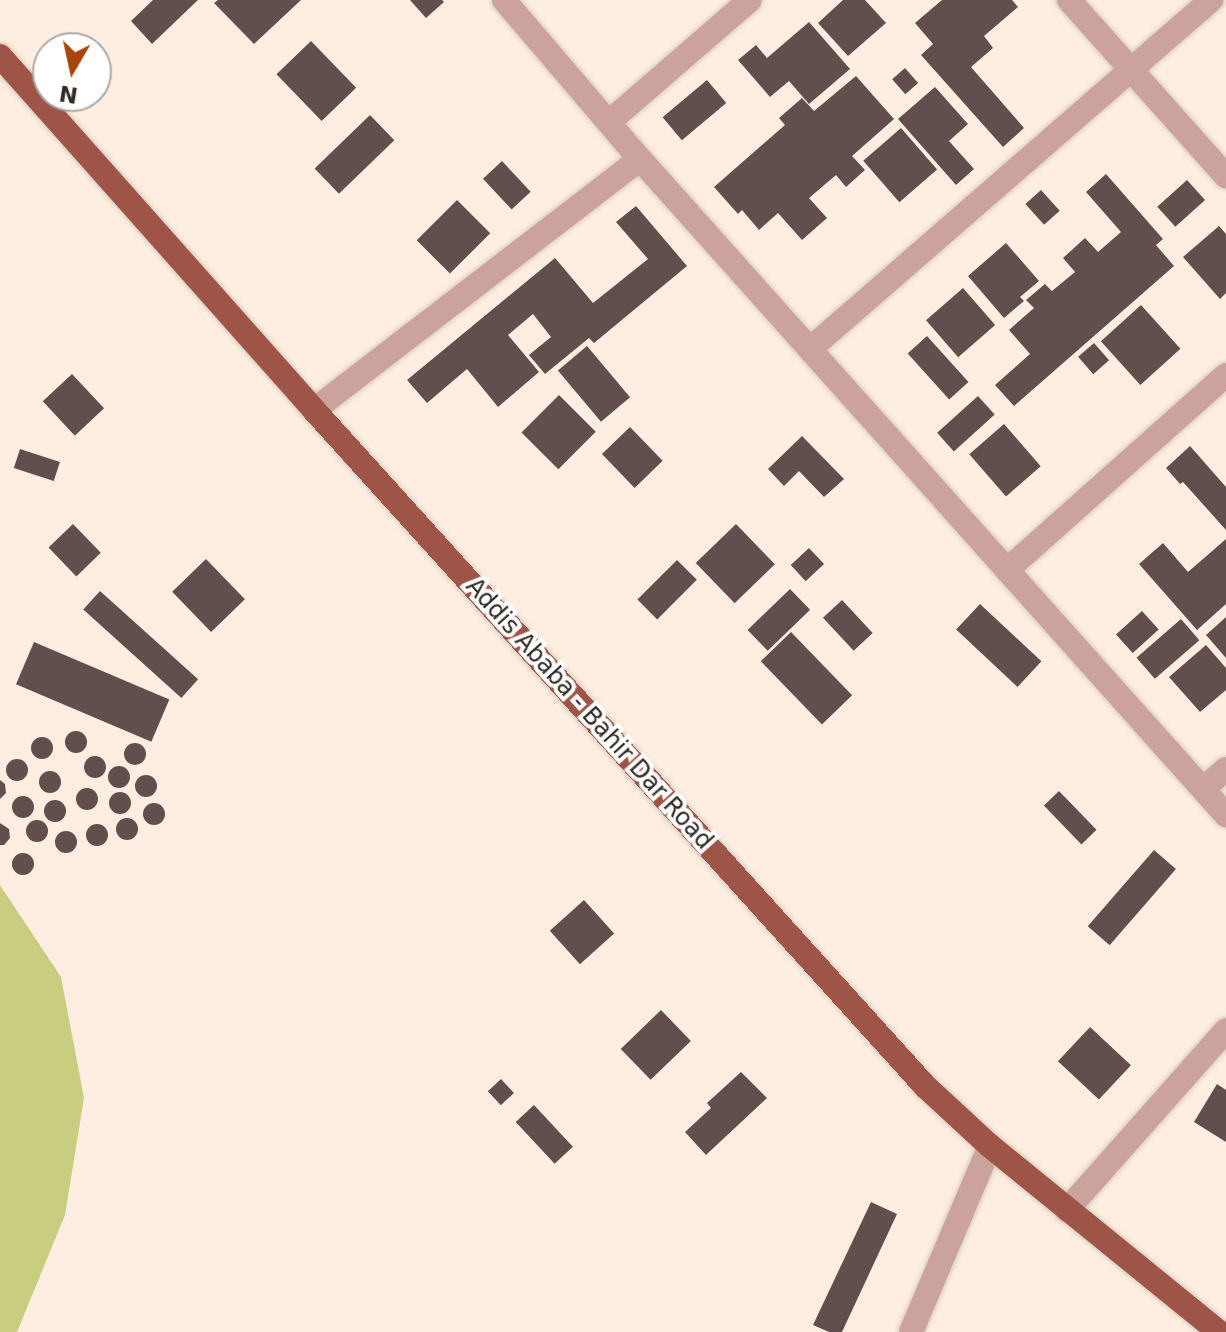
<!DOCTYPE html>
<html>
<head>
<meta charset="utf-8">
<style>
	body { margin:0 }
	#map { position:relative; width:1226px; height:1332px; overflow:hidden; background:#feeee1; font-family:"DejaVu Sans",sans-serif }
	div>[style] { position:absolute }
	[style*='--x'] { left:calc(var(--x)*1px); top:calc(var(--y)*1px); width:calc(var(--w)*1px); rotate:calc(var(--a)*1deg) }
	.green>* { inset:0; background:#c9cd7f }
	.building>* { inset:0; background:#624f4d; transform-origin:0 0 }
	.round { border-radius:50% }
	.roads { filter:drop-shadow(0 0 2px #d9cbbf) drop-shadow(0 0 2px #d9cbbf) }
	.minor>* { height:24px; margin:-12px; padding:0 12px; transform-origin:12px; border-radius:12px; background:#cca39c }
	.trunk>* { height:24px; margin:-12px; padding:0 12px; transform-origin:12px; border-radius:12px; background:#9e5447 }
	span { translate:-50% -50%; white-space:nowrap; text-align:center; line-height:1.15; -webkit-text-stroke:8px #fff; paint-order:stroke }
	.street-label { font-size:24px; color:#2e2924 }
	.north { position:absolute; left:32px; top:32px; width:80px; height:80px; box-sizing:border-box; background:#fff; border:2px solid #aba9a7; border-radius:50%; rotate:189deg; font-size:22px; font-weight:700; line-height:32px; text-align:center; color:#2e2924 }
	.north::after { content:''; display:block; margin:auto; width:28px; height:36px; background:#a8450b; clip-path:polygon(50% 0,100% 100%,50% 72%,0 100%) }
</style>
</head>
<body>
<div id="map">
	<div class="green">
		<div style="clip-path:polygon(0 885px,61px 977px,84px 1098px,65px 1215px,17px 1332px,0 1332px)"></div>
	</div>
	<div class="building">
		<div style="clip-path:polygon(153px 0,198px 0,152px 44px,131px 21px)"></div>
		<div style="clip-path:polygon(218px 0,301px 0,254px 44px,214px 3px)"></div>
		<div style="clip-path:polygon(410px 0,442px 0,444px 2px,426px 18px)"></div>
		<div style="clip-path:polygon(843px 0,865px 0,886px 23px,848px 56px,818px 23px)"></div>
		<div style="clip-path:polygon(942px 0,1012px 0,1018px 7px,984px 36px,993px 48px,971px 67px,1024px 128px,1003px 147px,921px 55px,933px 44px,915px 23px)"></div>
		<div style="clip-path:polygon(809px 22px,850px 69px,809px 104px,789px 81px,770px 97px,738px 60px,756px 45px,767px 58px)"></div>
		<div style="left:311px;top:41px;width:65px;height:48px;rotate:46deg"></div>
		<div style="left:905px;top:68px;width:20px;height:17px;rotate:49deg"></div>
		<div style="clip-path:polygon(856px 76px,894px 119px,852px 156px,865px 170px,846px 187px,836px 175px,809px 198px,827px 218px,802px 240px,778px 213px,759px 230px,742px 210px,738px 214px,714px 187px,785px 125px,779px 118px,802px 98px,814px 111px)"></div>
		<div style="left:707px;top:80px;width:30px;height:58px;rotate:50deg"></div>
		<div style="clip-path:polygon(935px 87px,968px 124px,949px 141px,974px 169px,956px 185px,898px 119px)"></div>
		<div style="left:370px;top:115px;width:35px;height:77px;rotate:46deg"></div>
		<div style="left:901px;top:128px;width:55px;height:50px;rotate:49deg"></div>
		<div style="left:502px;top:161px;width:42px;height:26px;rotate:47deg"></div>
		<div style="clip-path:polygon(1106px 174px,1163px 239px,1156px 245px,1174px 266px,1014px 406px,995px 385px,1030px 354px,1009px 330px,1034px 308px,1026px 300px,1045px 284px,1052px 291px,1075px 272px,1063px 258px,1085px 238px,1098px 252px,1121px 232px,1086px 192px)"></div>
		<div style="left:1187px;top:180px;width:27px;height:40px;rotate:48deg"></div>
		<div style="left:1041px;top:190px;width:28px;height:21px;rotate:48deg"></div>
		<div style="left:457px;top:200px;width:47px;height:57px;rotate:45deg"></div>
		<div style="clip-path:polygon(636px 206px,687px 266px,594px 343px,589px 338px,545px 374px,529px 355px,551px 337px,533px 314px,508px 335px,539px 372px,498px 407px,467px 369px,427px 403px,407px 380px,555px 258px,593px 303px,648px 259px,616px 222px)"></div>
		<div style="clip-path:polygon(1219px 226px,1226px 234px,1226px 293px,1220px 299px,1183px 257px)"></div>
		<div style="clip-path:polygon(1006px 243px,1039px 281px,1020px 297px,1024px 301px,1004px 318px,968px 276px)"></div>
		<div style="left:963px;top:288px;width:49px;height:49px;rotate:49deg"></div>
		<div style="left:1141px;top:305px;width:59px;height:54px;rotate:48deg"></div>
		<div style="left:927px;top:336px;width:62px;height:26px;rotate:48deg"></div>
		<div style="left:1094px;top:343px;width:23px;height:21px;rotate:49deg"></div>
		<div style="left:587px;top:346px;width:67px;height:38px;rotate:50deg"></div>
		<div style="left:72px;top:374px;width:47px;height:40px;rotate:47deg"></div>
		<div style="left:559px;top:395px;width:52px;height:53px;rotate:45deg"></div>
		<div style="left:978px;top:396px;width:25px;height:55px;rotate:48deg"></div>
		<div style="left:1004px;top:424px;width:56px;height:46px;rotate:49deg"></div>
		<div style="left:630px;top:427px;width:47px;height:39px;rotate:46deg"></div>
		<div style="clip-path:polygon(802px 436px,844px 479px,824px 497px,799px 471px,784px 486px,768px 469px)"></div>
		<div style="clip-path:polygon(1190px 446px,1226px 487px,1226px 530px,1183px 482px,1180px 484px,1166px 468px)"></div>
		<div style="left:20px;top:449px;width:42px;height:20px;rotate:18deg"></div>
		<div style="left:73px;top:524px;width:40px;height:34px;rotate:46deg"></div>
		<div style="left:736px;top:524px;width:56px;height:56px;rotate:46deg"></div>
		<div style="clip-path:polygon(1226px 539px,1226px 604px,1197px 630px,1139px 564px,1163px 543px,1188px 572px)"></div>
		<div style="left:809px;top:548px;width:22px;height:25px;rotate:47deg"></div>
		<div style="left:206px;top:559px;width:56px;height:47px;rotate:46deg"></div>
		<div style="left:677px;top:560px;width:28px;height:56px;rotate:45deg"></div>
		<div style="left:790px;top:589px;width:29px;height:59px;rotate:46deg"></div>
		<div style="left:100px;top:591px;width:132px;height:25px;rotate:42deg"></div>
		<div style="left:842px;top:600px;width:45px;height:26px;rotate:47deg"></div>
		<div style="left:980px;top:604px;width:84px;height:35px;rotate:43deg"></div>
		<div style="left:1142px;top:611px;width:25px;height:35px;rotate:48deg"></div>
		<div style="clip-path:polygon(1226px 617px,1226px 658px,1206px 635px)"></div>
		<div style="left:1181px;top:619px;width:28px;height:59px;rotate:49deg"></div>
		<div style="left:791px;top:632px;width:88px;height:42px;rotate:46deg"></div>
		<div style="left:34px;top:642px;width:147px;height:46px;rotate:23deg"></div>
		<div style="clip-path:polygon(1206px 645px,1226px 668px,1226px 690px,1200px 712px,1169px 677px)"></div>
		<div class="round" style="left:65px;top:731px;width:22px;height:22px"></div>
		<div class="round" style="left:31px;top:737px;width:22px;height:22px"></div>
		<div class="round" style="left:124px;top:743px;width:22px;height:22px"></div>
		<div class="round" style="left:84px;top:756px;width:22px;height:22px"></div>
		<div class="round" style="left:6px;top:759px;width:22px;height:22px"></div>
		<div class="round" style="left:108px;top:766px;width:22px;height:22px"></div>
		<div class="round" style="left:39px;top:771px;width:22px;height:22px"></div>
		<div class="round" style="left:135px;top:775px;width:22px;height:22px"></div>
		<div style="clip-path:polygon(0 780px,5px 784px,6px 793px,0 799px)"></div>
		<div class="round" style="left:76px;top:788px;width:22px;height:22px"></div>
		<div style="left:1059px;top:791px;width:54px;height:21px;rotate:46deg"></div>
		<div class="round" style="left:109px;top:792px;width:22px;height:22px"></div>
		<div class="round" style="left:12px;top:796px;width:22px;height:22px"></div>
		<div class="round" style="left:44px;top:800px;width:22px;height:22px"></div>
		<div class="round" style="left:143px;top:803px;width:22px;height:22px"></div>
		<div class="round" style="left:116px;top:818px;width:22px;height:22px"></div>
		<div class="round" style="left:26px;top:820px;width:22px;height:22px"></div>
		<div style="clip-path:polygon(0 823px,9px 829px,10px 838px,4px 845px,0 845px)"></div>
		<div class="round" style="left:86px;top:824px;width:22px;height:22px"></div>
		<div class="round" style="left:55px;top:831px;width:22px;height:22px"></div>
		<div style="left:1154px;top:850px;width:29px;height:101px;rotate:41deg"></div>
		<div class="round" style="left:12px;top:853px;width:22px;height:22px"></div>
		<div style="left:584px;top:900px;width:45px;height:46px;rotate:48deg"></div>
		<div style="left:661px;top:1010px;width:43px;height:56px;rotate:46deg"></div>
		<div style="left:1090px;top:1027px;width:56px;height:47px;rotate:43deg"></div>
		<div style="clip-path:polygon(741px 1072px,767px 1098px,706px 1155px,685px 1132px,711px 1108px,707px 1103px)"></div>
		<div style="left:501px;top:1079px;width:19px;height:18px;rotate:47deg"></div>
		<div style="clip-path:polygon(1217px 1084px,1226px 1090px,1226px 1142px,1194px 1122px)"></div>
		<div style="left:534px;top:1105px;width:57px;height:25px;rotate:47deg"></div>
		<div style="clip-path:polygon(871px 1202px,897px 1214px,842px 1332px,829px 1332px,813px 1325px)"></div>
	</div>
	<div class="roads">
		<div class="minor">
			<div style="--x:504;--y:0;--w:209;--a:49.5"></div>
			<div style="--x:640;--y:159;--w:880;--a:48.23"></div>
			<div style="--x:1069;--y:0;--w:236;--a:48.3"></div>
			<div style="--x:609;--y:122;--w:186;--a:-40.9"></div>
			<div style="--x:810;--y:349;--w:532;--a:-41.03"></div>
			<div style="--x:314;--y:410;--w:411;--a:-37.6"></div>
			<div style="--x:1007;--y:570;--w:293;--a:-41.7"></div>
			<div style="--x:1203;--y:789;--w:30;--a:-41"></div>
			<div style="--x:1067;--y:1210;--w:240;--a:-48.5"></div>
			<div style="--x:911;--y:1332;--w:202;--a:-67"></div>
		</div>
		<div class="trunk">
			<div style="--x:0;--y:56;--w:473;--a:48.4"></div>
			<div style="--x:314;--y:410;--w:911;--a:47.89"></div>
			<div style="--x:925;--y:1086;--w:88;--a:42.7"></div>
			<div style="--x:990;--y:1146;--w:295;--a:39.1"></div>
		</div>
	</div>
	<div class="street-label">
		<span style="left:589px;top:714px;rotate:48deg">Addis Ababa - Bahir Dar Road</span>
	</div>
	<div class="north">N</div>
</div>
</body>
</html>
